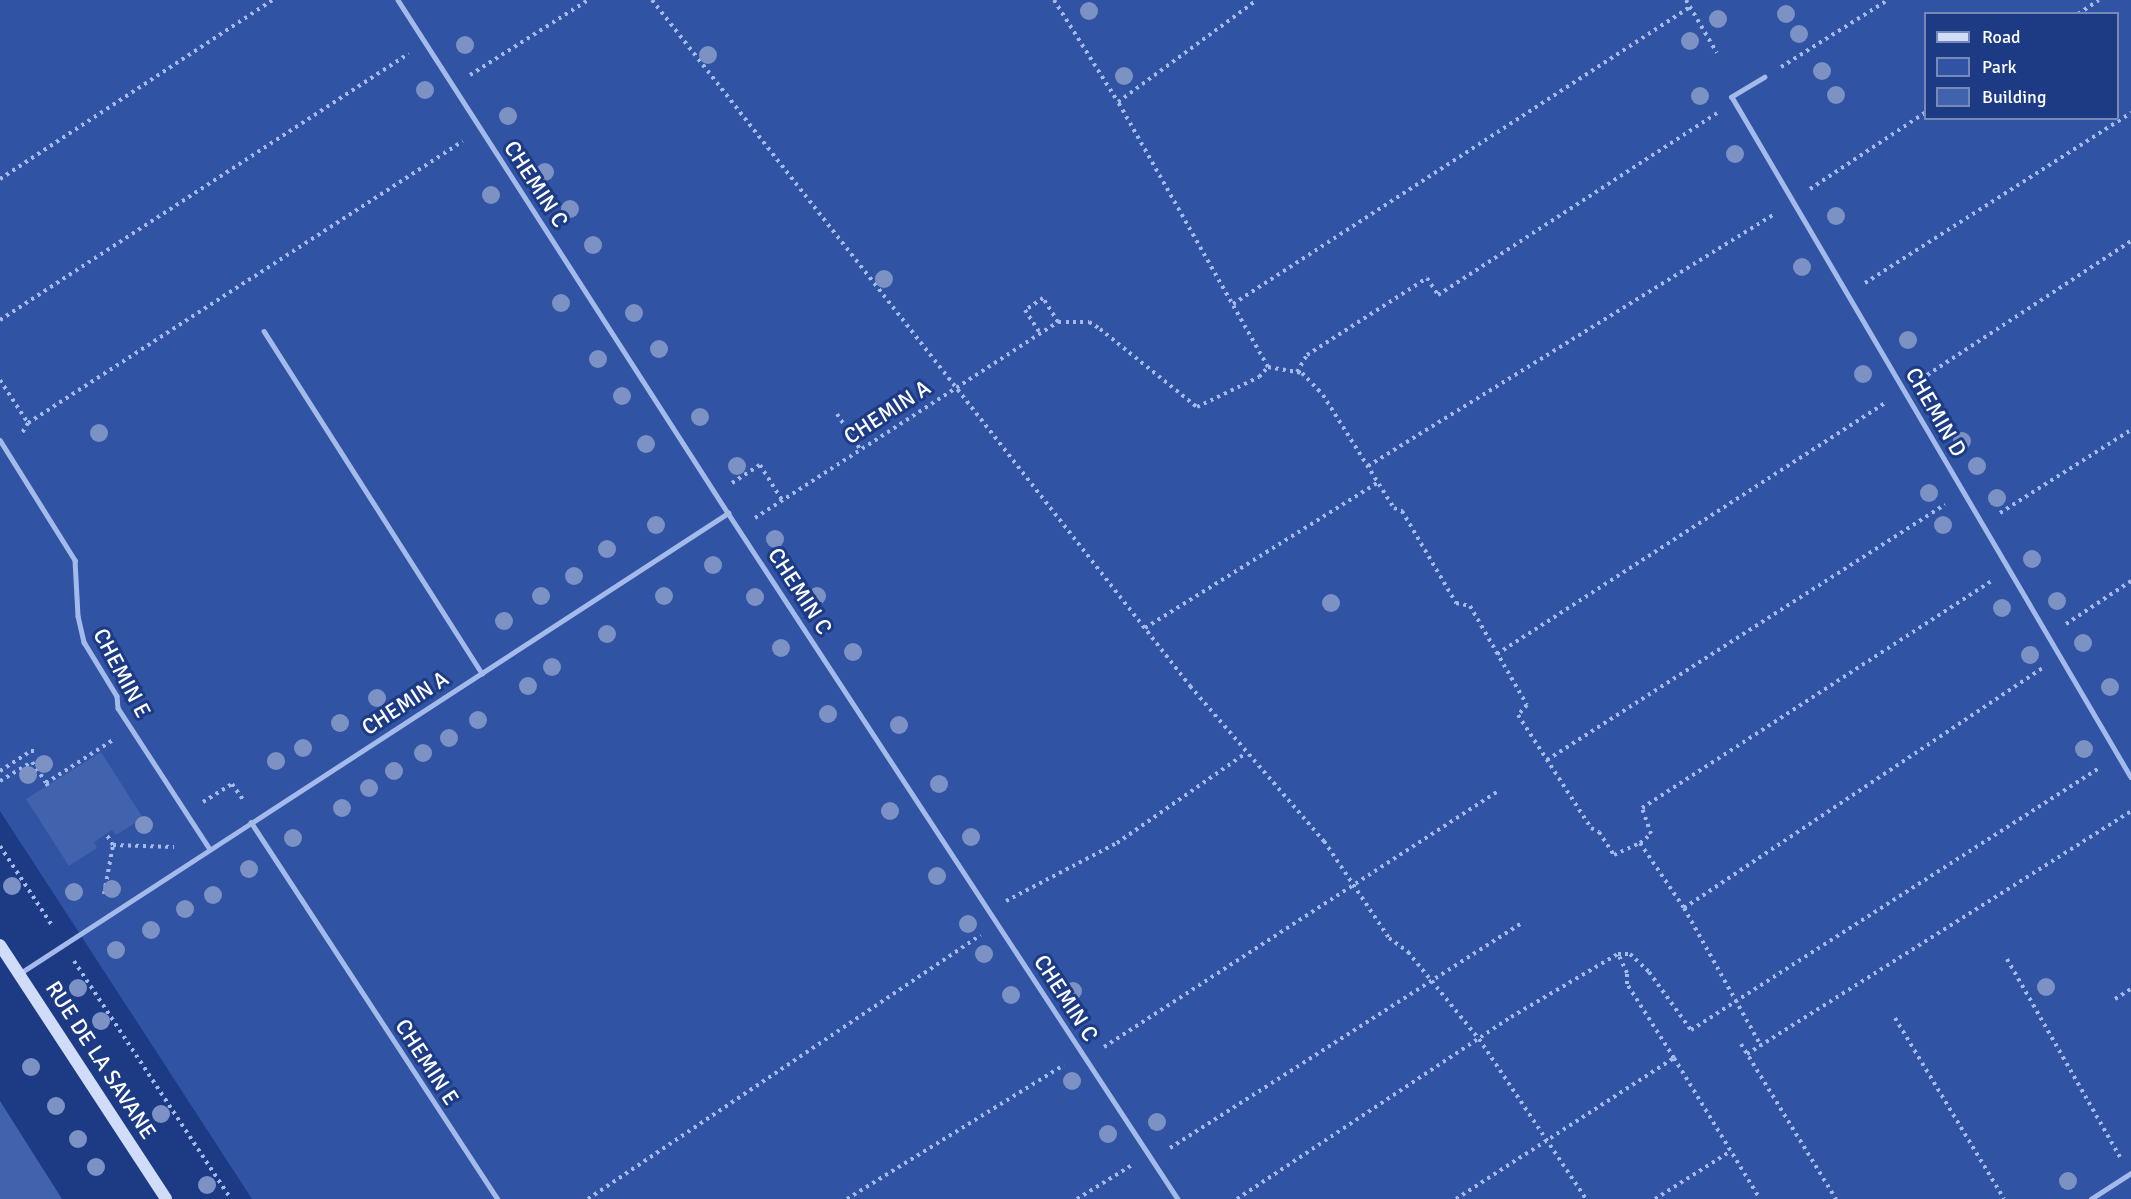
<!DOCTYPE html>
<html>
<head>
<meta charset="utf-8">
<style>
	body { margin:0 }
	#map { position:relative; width:2131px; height:1199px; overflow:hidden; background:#1d3b85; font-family:Signika,sans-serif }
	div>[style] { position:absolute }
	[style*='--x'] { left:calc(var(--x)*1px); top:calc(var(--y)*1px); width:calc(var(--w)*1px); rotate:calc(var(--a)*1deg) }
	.green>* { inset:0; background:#3053a3 }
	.building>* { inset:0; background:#4162ac }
	.path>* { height:4px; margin-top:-2px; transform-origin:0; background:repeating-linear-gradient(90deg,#a4baeb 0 3px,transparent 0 7.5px) }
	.lane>* { height:4.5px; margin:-2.25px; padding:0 2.25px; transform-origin:2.25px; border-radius:2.25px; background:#a4baeb }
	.secondary>* { height:12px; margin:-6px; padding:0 6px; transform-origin:6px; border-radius:6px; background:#d0dcf8 }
	.trees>* { width:18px; height:18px; margin:-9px; border-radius:50%; background:#7c91c4 }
	span { translate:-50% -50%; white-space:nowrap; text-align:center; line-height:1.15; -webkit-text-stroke:6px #1d3b85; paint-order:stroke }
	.street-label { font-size:22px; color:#fff }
	.legend { position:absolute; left:1924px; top:12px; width:195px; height:108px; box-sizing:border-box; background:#1d3b85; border:2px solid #7789b6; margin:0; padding:8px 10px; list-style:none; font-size:18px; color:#fff }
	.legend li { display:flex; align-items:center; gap:12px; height:30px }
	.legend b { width:30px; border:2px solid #7789b6 }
</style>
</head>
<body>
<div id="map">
	<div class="green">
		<div style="clip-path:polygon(evenodd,0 0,2131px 0,2131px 1199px,252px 1199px,0 811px,0 0,1926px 14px,2118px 14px,2118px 118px,1926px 118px,1926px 14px)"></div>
	</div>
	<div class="building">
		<div style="clip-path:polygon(101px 752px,143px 818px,116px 835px,112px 830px,94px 842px,97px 848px,69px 866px,26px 799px)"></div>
		<div style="clip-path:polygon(0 1101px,62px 1199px,0 1199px)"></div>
	</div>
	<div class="path">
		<div style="--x:652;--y:0;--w:872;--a:51.89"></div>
		<div style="--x:1190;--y:686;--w:205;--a:49.2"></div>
		<div style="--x:1324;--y:841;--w:117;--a:56.2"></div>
		<div style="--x:1389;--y:938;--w:24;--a:36"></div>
		<div style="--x:1408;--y:952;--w:112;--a:50.8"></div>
		<div style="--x:1479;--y:1039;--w:192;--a:56.2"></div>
		<div style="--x:1054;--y:0;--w:120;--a:57.9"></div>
		<div style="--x:1686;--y:0;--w:61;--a:59.7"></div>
		<div style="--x:2078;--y:14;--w:25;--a:-34"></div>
		<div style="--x:1781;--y:67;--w:126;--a:-32.1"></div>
		<div style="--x:470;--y:75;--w:140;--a:-32.4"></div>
		<div style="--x:0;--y:179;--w:326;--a:-33.3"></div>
		<div style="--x:1810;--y:189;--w:139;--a:-33.6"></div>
		<div style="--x:1865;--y:283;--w:316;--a:-32.6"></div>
		<div style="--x:1233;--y:304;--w:545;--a:-33.02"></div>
		<div style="--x:0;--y:320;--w:488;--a:-33.1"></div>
		<div style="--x:1058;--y:322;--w:31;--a:0"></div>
		<div style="--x:1089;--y:322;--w:13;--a:32"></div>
		<div style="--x:1100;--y:329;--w:124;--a:38.8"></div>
		<div style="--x:1197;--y:407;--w:69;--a:-25.8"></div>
		<div style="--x:1259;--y:377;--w:13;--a:-48"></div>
		<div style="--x:1268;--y:367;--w:305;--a:-119.5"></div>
		<div style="--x:1118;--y:102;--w:172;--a:-36.3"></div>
		<div style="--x:1268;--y:367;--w:35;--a:10"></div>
		<div style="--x:1302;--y:373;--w:30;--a:46"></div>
		<div style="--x:1323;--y:395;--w:133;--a:57.9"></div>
		<div style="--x:1394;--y:508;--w:9;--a:21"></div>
		<div style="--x:1402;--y:511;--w:107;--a:59.6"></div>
		<div style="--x:1456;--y:603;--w:14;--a:12"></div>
		<div style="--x:1470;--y:606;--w:114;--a:60.1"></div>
		<div style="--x:1527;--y:705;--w:13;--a:132"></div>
		<div style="--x:1518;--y:715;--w:135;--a:57.1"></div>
		<div style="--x:1591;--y:828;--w:9;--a:27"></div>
		<div style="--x:1599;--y:832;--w:27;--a:57"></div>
		<div style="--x:1614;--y:855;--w:29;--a:-25"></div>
		<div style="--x:1640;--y:843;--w:78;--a:55.9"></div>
		<div style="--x:1684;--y:908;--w:158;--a:60.8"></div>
		<div style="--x:1297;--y:372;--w:20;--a:-60"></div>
		<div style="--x:1307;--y:355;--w:143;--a:-32.7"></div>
		<div style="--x:1427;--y:278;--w:20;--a:57"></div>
		<div style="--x:1438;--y:295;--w:333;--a:-33.1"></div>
		<div style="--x:1921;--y:379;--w:251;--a:-33.3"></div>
		<div style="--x:0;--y:380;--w:51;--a:56.9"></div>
		<div style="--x:28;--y:423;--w:12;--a:121"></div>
		<div style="--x:837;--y:414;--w:42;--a:56.7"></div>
		<div style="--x:28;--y:423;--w:518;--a:-32.95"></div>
		<div style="--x:1368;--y:466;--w:479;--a:-31.8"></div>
		<div style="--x:732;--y:483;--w:33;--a:-33"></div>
		<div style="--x:760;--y:465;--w:41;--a:57.8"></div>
		<div style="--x:2000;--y:513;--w:155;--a:-32.4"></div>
		<div style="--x:755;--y:518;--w:361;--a:-32.9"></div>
		<div style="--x:1058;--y:322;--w:28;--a:-122"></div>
		<div style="--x:1043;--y:298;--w:22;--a:146"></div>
		<div style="--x:1025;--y:310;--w:27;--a:57"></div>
		<div style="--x:2066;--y:624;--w:78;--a:-33.5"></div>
		<div style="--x:1145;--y:628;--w:276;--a:-32"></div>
		<div style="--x:1497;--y:654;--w:464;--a:-32.9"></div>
		<div style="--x:1547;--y:760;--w:473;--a:-32.7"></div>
		<div style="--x:0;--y:771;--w:37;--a:-33"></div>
		<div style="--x:31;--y:751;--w:8;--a:0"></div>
		<div style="--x:0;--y:781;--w:37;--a:-31"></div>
		<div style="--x:32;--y:762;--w:25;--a:56"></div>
		<div style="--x:48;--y:786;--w:4;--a:-124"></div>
		<div style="--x:46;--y:783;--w:80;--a:-32.7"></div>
		<div style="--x:203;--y:802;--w:34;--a:-32"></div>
		<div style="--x:232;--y:784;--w:21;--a:55"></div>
		<div style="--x:1640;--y:843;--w:14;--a:-39"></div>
		<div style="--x:1651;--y:834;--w:28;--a:-109"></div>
		<div style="--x:1642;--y:808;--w:416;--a:-33"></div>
		<div style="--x:113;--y:845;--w:61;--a:1.9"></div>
		<div style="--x:0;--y:846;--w:97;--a:56.8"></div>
		<div style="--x:104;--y:894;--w:50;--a:-79.6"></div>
		<div style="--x:113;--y:845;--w:13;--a:-122"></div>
		<div style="--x:1006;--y:901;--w:125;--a:-27.6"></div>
		<div style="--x:1117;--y:843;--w:157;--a:-34.9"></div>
		<div style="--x:1684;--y:908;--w:432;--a:-33.8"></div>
		<div style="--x:2007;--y:959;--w:228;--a:60.3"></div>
		<div style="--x:74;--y:961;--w:285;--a:56.6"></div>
		<div style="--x:2115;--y:999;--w:19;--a:-32"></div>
		<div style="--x:1895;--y:1018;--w:211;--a:58.9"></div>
		<div style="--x:1741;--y:1044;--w:182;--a:58.5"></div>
		<div style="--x:1104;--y:1047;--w:468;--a:-33"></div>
		<div style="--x:1747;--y:1054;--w:454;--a:-32.3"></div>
		<div style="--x:1674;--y:1058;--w:165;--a:58.6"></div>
		<div style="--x:1170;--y:1148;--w:418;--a:-32.6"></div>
		<div style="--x:588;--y:1199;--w:473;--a:-33.9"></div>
		<div style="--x:847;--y:1199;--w:255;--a:-31.7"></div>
		<div style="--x:1077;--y:1199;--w:65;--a:-31.7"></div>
		<div style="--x:1237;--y:1199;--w:329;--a:-33.6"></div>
		<div style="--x:1511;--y:1017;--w:124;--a:-30.5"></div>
		<div style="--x:1618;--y:954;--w:12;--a:0"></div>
		<div style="--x:1630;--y:954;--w:26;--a:43"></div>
		<div style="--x:1649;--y:972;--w:72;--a:54.1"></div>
		<div style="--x:1691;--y:1030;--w:486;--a:-32.7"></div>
		<div style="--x:1456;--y:1199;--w:260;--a:-32.9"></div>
		<div style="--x:1674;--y:1058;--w:88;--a:-122.4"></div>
		<div style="--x:1627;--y:984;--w:11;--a:-90"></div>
		<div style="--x:1627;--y:973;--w:21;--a:-115"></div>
		<div style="--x:1655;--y:1199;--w:90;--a:-32.3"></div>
	</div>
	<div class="lane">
		<div style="--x:398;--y:0;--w:610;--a:57.25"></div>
		<div style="--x:728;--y:513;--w:820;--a:56.74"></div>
		<div style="--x:1765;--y:77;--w:39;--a:149"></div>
		<div style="--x:1732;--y:97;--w:788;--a:59.6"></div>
		<div style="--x:264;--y:331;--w:406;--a:57.5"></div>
		<div style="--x:0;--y:440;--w:142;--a:58"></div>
		<div style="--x:75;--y:560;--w:56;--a:86.9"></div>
		<div style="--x:78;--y:616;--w:27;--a:77"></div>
		<div style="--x:84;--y:642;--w:63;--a:58.6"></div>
		<div style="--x:117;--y:696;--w:12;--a:85"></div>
		<div style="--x:118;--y:708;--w:168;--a:56.9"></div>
		<div style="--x:251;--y:822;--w:451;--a:56.8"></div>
		<div style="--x:19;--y:974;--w:846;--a:-33.03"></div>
		<div style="--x:2091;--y:1199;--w:48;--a:-33"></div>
	</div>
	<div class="secondary">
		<div style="--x:0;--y:945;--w:303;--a:56.8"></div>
	</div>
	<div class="trees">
		<div style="left:1089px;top:11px"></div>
		<div style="left:1786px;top:14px"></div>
		<div style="left:1718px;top:19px"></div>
		<div style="left:1799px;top:34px"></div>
		<div style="left:1690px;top:41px"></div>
		<div style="left:465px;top:45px"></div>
		<div style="left:708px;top:55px"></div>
		<div style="left:1822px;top:71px"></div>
		<div style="left:1124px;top:76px"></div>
		<div style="left:425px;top:90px"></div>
		<div style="left:1836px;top:95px"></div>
		<div style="left:1700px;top:96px"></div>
		<div style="left:508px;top:116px"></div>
		<div style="left:1735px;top:154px"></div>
		<div style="left:545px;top:172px"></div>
		<div style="left:491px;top:195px"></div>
		<div style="left:570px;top:209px"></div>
		<div style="left:1836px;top:216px"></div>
		<div style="left:593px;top:245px"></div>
		<div style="left:1802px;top:267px"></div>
		<div style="left:884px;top:279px"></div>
		<div style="left:561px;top:303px"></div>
		<div style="left:634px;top:313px"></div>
		<div style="left:1908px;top:340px"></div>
		<div style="left:659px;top:349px"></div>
		<div style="left:598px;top:359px"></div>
		<div style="left:1863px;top:374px"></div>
		<div style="left:622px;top:396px"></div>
		<div style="left:700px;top:417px"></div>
		<div style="left:99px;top:433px"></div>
		<div style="left:1962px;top:441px"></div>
		<div style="left:646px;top:444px"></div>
		<div style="left:737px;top:466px"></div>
		<div style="left:1977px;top:466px"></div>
		<div style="left:1929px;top:493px"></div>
		<div style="left:1997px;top:498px"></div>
		<div style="left:656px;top:525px"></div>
		<div style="left:1943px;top:525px"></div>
		<div style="left:775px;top:539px"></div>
		<div style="left:607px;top:549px"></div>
		<div style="left:2032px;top:559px"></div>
		<div style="left:713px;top:565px"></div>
		<div style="left:574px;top:576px"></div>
		<div style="left:541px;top:596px"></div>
		<div style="left:664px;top:596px"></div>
		<div style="left:817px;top:596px"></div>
		<div style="left:755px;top:597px"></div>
		<div style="left:2057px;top:601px"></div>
		<div style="left:1331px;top:603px"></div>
		<div style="left:2002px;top:608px"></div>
		<div style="left:504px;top:621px"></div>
		<div style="left:607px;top:634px"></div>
		<div style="left:2083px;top:643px"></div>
		<div style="left:781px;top:648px"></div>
		<div style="left:853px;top:652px"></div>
		<div style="left:2030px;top:655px"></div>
		<div style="left:552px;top:667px"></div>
		<div style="left:528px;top:686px"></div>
		<div style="left:2110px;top:687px"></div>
		<div style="left:377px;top:698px"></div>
		<div style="left:828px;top:714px"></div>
		<div style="left:478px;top:720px"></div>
		<div style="left:340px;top:723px"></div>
		<div style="left:899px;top:725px"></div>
		<div style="left:449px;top:738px"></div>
		<div style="left:303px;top:748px"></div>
		<div style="left:2084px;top:749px"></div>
		<div style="left:423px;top:753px"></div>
		<div style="left:276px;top:761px"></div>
		<div style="left:44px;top:764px"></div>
		<div style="left:394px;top:771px"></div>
		<div style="left:28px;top:775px"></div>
		<div style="left:939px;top:784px"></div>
		<div style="left:369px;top:788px"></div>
		<div style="left:342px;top:808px"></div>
		<div style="left:890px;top:811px"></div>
		<div style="left:144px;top:825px"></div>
		<div style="left:971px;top:837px"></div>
		<div style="left:293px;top:838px"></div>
		<div style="left:249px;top:869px"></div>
		<div style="left:937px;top:876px"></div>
		<div style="left:12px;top:886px"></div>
		<div style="left:112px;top:889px"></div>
		<div style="left:74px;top:892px"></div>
		<div style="left:213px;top:895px"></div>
		<div style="left:185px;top:909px"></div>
		<div style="left:968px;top:924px"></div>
		<div style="left:151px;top:930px"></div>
		<div style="left:116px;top:950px"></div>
		<div style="left:984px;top:954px"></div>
		<div style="left:2046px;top:987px"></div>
		<div style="left:78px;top:988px"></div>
		<div style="left:1073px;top:991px"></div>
		<div style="left:1011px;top:995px"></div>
		<div style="left:101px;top:1021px"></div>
		<div style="left:31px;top:1067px"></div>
		<div style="left:1072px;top:1081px"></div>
		<div style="left:56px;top:1106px"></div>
		<div style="left:161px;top:1114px"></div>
		<div style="left:1157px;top:1122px"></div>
		<div style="left:1108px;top:1134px"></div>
		<div style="left:78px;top:1139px"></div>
		<div style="left:96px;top:1167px"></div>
		<div style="left:2068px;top:1181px"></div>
		<div style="left:207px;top:1185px"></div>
	</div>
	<div class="street-label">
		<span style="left:536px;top:184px;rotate:57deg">CHEMIN C</span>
		<span style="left:887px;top:412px;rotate:-33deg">CHEMIN A</span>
		<span style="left:1936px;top:412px;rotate:60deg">CHEMIN D</span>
		<span style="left:800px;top:591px;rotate:57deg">CHEMIN C</span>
		<span style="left:122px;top:673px;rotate:62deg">CHEMIN E</span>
		<span style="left:405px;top:703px;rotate:-33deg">CHEMIN A</span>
		<span style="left:1066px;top:998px;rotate:57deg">CHEMIN C</span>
		<span style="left:101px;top:1060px;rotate:57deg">RUE DE LA SAVANE</span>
		<span style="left:427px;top:1062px;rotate:57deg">CHEMIN E</span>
	</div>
	<ul class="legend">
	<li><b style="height:8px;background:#d0dcf8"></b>Road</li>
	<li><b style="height:16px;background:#3053a3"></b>Park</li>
	<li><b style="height:16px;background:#4162ac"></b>Building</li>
	</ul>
</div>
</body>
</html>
